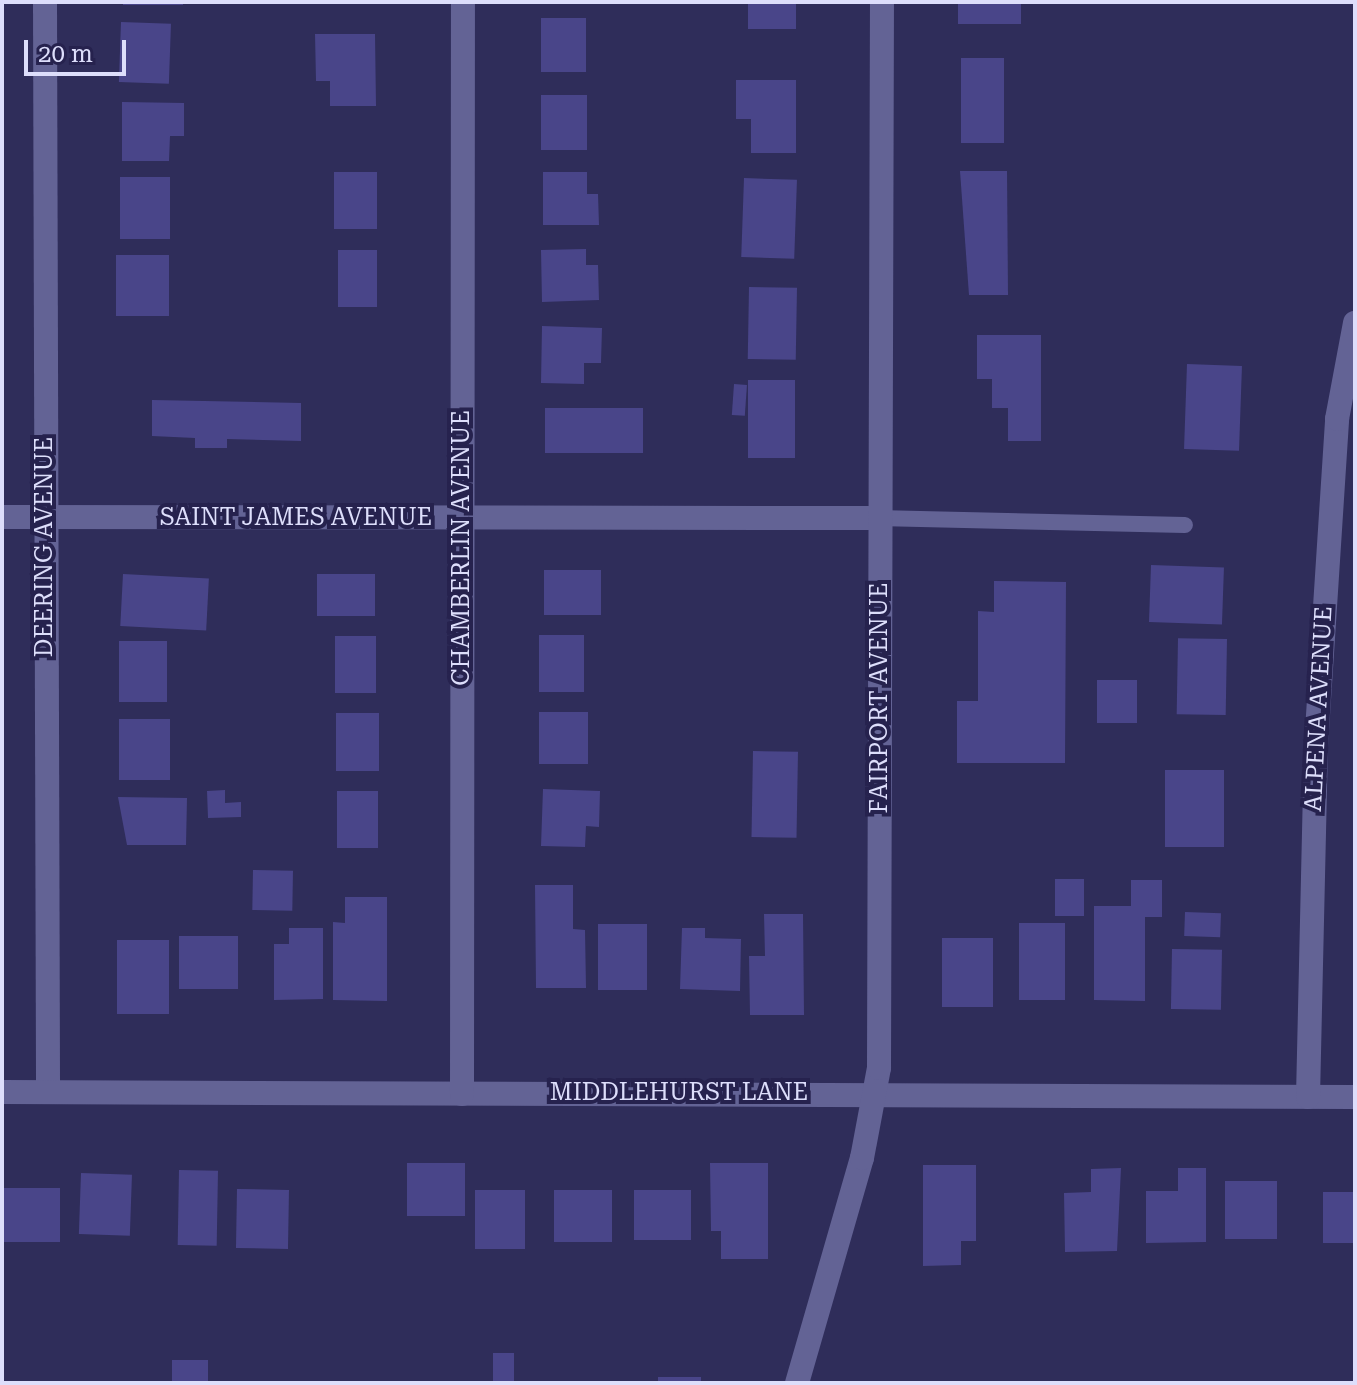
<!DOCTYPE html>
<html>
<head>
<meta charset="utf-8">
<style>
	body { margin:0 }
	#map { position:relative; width:1357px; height:1385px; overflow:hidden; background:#2f2d5a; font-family:"Roboto Serif",serif }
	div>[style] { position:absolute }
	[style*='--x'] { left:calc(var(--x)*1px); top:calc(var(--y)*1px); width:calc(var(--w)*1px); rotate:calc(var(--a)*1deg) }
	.building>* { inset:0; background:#494589; transform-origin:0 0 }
	.service>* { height:16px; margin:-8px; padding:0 8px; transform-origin:8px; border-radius:8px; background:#636395 }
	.minor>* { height:24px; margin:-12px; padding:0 12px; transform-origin:12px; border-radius:12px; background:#636395 }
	span { translate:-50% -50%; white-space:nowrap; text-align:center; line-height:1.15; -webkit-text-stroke:8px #26224e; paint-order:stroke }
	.street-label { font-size:24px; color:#dddefb }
	.frame { position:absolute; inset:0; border:4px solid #dddefb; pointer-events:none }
	.scale { position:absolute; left:24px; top:40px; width:102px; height:36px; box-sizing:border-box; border:4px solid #dddefb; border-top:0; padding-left:10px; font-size:24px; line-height:28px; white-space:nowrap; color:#dddefb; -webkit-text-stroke:6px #26224e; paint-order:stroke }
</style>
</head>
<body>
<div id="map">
	<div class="building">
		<div style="left:123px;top:2px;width:60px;height:3px"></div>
		<div style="left:748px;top:2px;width:48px;height:27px"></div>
		<div style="left:958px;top:2px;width:63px;height:22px"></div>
		<div style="left:541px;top:18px;width:45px;height:54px"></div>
		<div style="left:121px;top:22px;width:50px;height:60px;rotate:2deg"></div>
		<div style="clip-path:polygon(315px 34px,375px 34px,376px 106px,330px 106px,330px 81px,316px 81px)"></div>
		<div style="left:961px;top:58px;width:43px;height:85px"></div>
		<div style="clip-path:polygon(736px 80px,796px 80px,796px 153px,751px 153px,751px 119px,736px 119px)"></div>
		<div style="left:541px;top:95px;width:46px;height:55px"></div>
		<div style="clip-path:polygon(122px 102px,184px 103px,184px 136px,170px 136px,169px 161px,122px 161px)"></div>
		<div style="clip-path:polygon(960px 171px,1007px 171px,1008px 295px,969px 295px)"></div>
		<div style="left:334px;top:172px;width:43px;height:57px"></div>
		<div style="clip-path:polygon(543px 172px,587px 172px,587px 194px,598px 194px,599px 225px,543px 225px)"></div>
		<div style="left:120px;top:177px;width:50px;height:62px"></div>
		<div style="left:744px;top:178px;width:53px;height:79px;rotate:2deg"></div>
		<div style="clip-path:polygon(586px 249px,586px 265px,598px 265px,599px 300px,542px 302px,541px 250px)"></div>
		<div style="left:338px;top:250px;width:39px;height:57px"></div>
		<div style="left:116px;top:255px;width:53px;height:61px"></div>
		<div style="left:749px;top:287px;width:48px;height:72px;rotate:1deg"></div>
		<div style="clip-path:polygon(542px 326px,602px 328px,601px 363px,584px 363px,584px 384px,541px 383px)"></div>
		<div style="clip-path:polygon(977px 335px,1041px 335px,1041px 441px,1008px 441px,1008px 408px,992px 408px,992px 379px,977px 379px)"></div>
		<div style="left:1187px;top:364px;width:55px;height:85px;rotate:2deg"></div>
		<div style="left:748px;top:380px;width:47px;height:78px"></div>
		<div style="left:734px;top:384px;width:13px;height:31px;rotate:4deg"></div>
		<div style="clip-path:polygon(152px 400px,301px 403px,301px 441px,227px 439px,227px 448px,195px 448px,195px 438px,152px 436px)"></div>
		<div style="left:643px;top:408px;width:45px;height:98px;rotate:90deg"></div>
		<div style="left:1151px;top:565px;width:73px;height:57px;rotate:2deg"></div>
		<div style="left:601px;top:570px;width:45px;height:57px;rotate:90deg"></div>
		<div style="left:123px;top:574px;width:86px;height:52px;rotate:3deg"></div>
		<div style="left:317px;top:574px;width:58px;height:42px"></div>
		<div style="clip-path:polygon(994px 581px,1066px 582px,1065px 763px,957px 763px,957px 701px,978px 701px,978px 611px,994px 612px)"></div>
		<div style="left:584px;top:635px;width:57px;height:45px;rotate:90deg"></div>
		<div style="left:335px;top:636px;width:41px;height:57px"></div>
		<div style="left:1227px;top:639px;width:76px;height:49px;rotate:91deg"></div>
		<div style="left:119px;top:641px;width:48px;height:61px"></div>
		<div style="left:1097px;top:680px;width:40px;height:43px"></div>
		<div style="left:539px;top:712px;width:49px;height:52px"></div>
		<div style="left:336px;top:713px;width:43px;height:58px"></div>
		<div style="left:119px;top:719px;width:51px;height:61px"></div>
		<div style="left:753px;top:751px;width:45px;height:86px;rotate:1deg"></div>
		<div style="left:1165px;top:770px;width:59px;height:77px"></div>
		<div style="clip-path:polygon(543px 789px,600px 791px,599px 827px,586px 826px,585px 847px,541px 846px)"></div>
		<div style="clip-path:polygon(225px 790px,225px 803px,241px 802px,241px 817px,208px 818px,207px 791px)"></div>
		<div style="left:337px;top:791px;width:41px;height:57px"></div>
		<div style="clip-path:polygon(118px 797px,187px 798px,186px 845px,127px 845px)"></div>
		<div style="left:253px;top:870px;width:40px;height:40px;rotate:1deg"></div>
		<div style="left:1055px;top:879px;width:29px;height:37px"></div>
		<div style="clip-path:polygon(1131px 880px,1162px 880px,1162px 917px,1145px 917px,1145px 1001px,1094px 1000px,1094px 906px,1131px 906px)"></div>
		<div style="clip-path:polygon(535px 885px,573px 885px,573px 929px,585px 930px,586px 988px,536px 988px)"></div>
		<div style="clip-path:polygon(345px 897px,387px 897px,387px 1001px,333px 1000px,333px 922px,345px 923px)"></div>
		<div style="left:1185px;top:912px;width:36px;height:24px;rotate:2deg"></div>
		<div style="clip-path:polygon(764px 914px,803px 914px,804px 1015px,750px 1015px,749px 956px,765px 956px)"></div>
		<div style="left:1019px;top:923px;width:46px;height:77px"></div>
		<div style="left:598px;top:924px;width:49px;height:66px"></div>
		<div style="clip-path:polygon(289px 928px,323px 928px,323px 999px,274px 1000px,274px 944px,289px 944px)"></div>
		<div style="clip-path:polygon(682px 928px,705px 928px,705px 938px,741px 939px,740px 991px,680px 989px)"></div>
		<div style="left:238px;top:936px;width:53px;height:59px;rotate:90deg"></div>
		<div style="left:942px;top:938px;width:51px;height:69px"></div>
		<div style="left:169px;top:940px;width:74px;height:52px;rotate:90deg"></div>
		<div style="left:1172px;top:949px;width:50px;height:60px;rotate:1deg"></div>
		<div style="left:407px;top:1163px;width:58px;height:53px"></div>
		<div style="clip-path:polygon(710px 1163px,768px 1163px,768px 1259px,721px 1259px,721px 1231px,711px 1231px)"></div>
		<div style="clip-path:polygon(923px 1165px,976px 1165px,976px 1241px,961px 1241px,961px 1265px,923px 1266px)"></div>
		<div style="clip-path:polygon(1121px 1168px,1117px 1251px,1065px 1252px,1064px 1193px,1091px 1192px,1091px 1169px)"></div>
		<div style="clip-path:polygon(1178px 1168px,1206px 1168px,1206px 1242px,1146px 1243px,1146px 1191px,1178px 1191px)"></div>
		<div style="left:179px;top:1170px;width:39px;height:75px;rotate:1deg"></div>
		<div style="left:81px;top:1173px;width:51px;height:61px;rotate:2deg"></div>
		<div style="left:1225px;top:1181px;width:52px;height:58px"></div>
		<div style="left:2px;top:1188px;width:58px;height:54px"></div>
		<div style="left:237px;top:1189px;width:52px;height:59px;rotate:1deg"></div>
		<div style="left:475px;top:1190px;width:50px;height:59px"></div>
		<div style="left:554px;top:1190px;width:58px;height:52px"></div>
		<div style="left:634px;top:1190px;width:57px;height:50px"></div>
		<div style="left:1323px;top:1192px;width:32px;height:51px"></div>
		<div style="left:493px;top:1353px;width:21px;height:30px"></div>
		<div style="left:172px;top:1360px;width:36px;height:23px"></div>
		<div style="left:658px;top:1377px;width:43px;height:6px"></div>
	</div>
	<div class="service">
		<div style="--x:877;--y:518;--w:308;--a:1.3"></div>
	</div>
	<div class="minor">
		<div style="--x:45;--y:2;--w:1090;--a:89.84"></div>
		<div style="--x:2;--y:517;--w:875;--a:0.07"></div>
		<div style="--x:2;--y:1092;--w:1353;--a:0.21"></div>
		<div style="--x:462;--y:1094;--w:1092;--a:-89.95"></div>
		<div style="--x:1308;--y:1097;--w:351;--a:-88.7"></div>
		<div style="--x:1316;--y:746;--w:328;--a:-86.3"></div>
		<div style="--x:1337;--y:419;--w:98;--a:-79.4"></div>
		<div style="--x:797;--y:1383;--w:234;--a:-73.9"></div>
		<div style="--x:862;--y:1158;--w:92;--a:-79.3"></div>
		<div style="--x:879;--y:1068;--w:1066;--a:-89.84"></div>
	</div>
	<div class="street-label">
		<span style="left:296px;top:518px">SAINT JAMES AVENUE</span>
		<span style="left:45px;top:547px;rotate:-90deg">DEERING AVENUE</span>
		<span style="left:462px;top:548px;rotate:-90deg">CHAMBERLIN AVENUE</span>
		<span style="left:880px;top:698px;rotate:-90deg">FAIRPORT AVENUE</span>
		<span style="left:1319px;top:709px;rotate:-87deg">ALPENA AVENUE</span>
		<span style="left:679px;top:1093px">MIDDLEHURST LANE</span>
	</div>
	<div class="frame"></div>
	<div class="scale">20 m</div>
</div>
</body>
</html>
